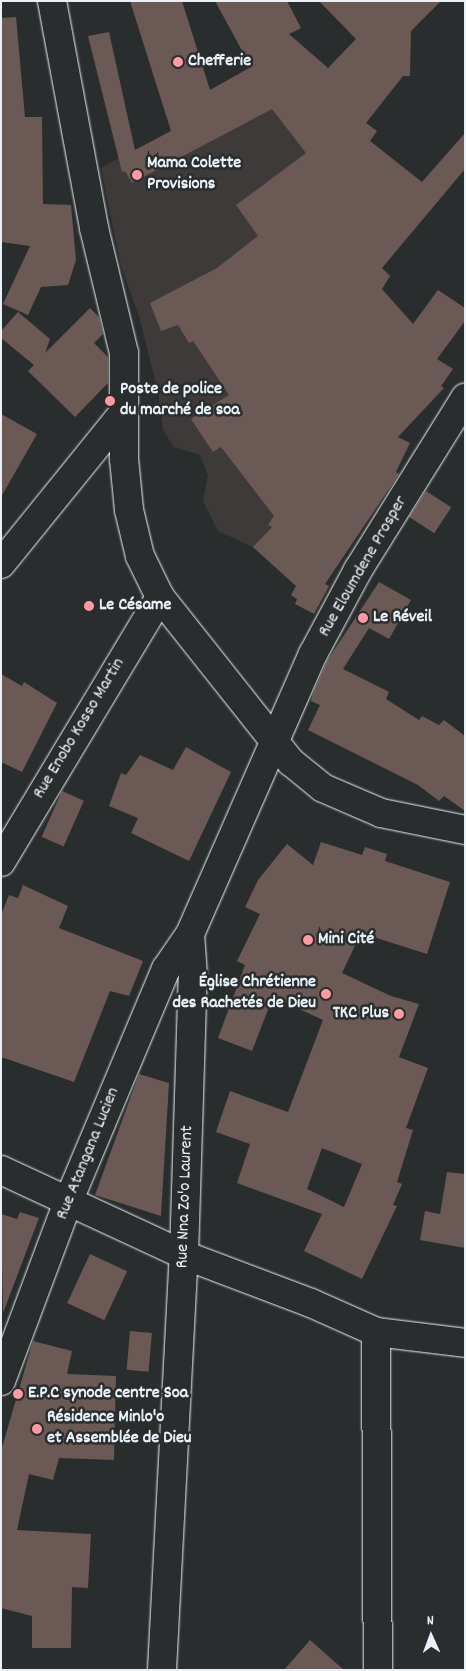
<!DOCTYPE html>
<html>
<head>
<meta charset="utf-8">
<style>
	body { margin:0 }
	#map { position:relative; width:466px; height:1671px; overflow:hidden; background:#2a2d2e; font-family:Dekko,sans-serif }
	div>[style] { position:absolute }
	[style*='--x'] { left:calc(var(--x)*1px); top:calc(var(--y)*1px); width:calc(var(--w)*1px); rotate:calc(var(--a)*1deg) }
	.built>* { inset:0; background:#3e3a3a }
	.building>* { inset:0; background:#6b5955; transform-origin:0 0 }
	.roads { filter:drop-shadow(0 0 1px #e8f1f8) drop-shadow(0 0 1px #e8f1f8) }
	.minor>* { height:28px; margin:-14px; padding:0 14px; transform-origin:14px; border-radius:14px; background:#2a2d2e }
	.dots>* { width:14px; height:14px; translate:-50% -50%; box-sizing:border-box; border:2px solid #2a2d2e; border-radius:50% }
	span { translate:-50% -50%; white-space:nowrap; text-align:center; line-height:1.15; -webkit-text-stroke:5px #2a2d2e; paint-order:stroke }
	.poi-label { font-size:18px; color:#e8f1f8; font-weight:700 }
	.left { translate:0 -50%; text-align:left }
	.right { translate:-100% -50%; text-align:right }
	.street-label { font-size:18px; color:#e8f1f8 }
	.frame { position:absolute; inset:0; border:2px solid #e8f1f8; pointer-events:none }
	.north { position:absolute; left:406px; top:1611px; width:50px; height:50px; -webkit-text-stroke:4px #2a2d2e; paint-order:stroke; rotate:358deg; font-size:14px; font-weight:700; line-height:20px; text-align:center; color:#e8f1f8 }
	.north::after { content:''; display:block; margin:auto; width:18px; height:22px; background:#e8f1f8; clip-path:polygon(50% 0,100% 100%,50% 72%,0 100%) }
</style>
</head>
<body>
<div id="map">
	<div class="built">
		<div style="clip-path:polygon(314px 56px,326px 66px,324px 117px,285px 558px,276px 568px,253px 547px,218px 531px,203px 501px,208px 476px,200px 455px,174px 447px,163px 430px,158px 391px,139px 316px,121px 266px,101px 168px)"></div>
	</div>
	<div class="building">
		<div style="clip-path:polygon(130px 1px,182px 1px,210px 90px,251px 67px,215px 1px,287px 1px,301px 28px,289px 34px,328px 68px,356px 39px,319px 1px,441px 1px,411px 31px,410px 76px,403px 76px,366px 123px,377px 131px,370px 141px,422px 182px,465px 133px,465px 169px,382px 268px,390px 276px,382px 289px,413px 324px,438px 290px,465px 308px,465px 321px,437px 359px,453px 369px,441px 386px,444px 388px,398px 437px,410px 443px,396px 472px,399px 474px,325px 584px,329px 586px,314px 614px,295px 604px,297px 599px,291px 595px,296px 586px,253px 547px,272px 527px,268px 525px,274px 516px,221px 447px,213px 452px,191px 419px,229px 395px,193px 341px,189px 343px,178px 325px,161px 331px,150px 303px,217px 268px,258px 236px,236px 205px,306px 153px,272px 109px,132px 183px,125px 171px,122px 172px,88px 36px,109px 32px,135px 150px,171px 131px)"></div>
		<div style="clip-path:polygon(16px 17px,25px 117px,42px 117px,43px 204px,71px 205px,76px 260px,68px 285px,41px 287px,28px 315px,3px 304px,30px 246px,1px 242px,1px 18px)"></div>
		<div style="clip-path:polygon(90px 308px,99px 317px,103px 334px,94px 343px,108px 357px,108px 383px,75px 417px,28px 371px,34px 365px,1px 338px,1px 331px,18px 312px,50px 339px,45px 353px)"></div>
		<div style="clip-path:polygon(1px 414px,37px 434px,1px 497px)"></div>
		<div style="left:426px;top:491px;width:30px;height:31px;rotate:33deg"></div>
		<div style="clip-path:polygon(379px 582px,411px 600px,389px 639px,369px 628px,343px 669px,389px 692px,386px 699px,419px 720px,422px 716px,439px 725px,444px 720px,465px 736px,465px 811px,444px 796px,439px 801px,418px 785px,308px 730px,320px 705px,311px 701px,313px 693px,327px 661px)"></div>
		<div style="clip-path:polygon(1px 674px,22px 686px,24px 682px,57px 703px,22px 772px,1px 762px)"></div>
		<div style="clip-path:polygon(186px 747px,231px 772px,189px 861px,131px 833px,138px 818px,109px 806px,121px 773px,126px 775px,140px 755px,173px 770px)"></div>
		<div style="left:62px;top:791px;width:24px;height:50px;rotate:24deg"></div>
		<div style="clip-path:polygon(evenodd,321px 842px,362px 855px,365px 847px,387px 854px,385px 861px,450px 882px,427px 954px,361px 933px,342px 973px,391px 996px,419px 1004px,399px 1057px,428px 1068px,406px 1128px,413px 1130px,397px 1182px,402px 1184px,393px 1205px,397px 1206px,362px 1279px,304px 1251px,322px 1214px,237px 1183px,250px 1144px,216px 1132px,230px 1091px,288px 1112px,323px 1020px,273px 997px,252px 1051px,218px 1038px,245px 965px,237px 961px,260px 914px,245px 907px,258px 880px,287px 844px,313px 865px,321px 842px,322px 1148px,362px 1164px,344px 1207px,307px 1189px,322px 1148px)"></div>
		<div style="clip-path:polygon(23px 885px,68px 906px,59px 928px,143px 961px,129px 996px,110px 991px,74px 1082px,1px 1057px,1px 915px,9px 895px,18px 898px)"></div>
		<div style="clip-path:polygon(139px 1074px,169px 1083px,161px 1216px,95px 1195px)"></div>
		<div style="clip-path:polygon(447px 1172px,465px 1174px,465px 1248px,420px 1240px,425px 1211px,440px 1214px)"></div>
		<div style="clip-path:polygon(20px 1212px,39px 1218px,3px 1313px,1px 1214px,17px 1219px)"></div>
		<div style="left:90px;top:1254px;width:41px;height:54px;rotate:25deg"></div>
		<div style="left:130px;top:1331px;width:22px;height:39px;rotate:5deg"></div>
		<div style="clip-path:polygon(33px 1341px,72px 1351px,67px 1374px,116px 1376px,114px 1460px,59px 1458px,53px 1480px,29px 1474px,17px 1530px,91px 1534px,88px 1588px,72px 1587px,71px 1648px,32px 1648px,32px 1616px,1px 1608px,1px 1451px)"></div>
		<div style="clip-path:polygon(310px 1640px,344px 1670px,284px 1670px)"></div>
	</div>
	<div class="roads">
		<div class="minor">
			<div style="--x:52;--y:1;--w:231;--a:79.5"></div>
			<div style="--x:94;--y:228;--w:129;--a:76.5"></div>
			<div style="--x:124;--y:353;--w:106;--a:90"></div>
			<div style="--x:124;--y:459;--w:51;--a:84.4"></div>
			<div style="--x:129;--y:510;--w:47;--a:76.6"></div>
			<div style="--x:140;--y:556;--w:46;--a:64"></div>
			<div style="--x:160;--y:597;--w:211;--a:51.6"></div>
			<div style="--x:291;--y:762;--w:41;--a:39.1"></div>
			<div style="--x:323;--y:788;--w:63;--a:23.3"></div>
			<div style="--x:381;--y:813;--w:86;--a:11.4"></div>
			<div style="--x:1;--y:564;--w:196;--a:-51"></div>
			<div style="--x:1;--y:862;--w:309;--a:-59"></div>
			<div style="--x:1;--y:1170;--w:202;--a:24.9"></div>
			<div style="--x:184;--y:1255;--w:136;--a:20.7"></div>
			<div style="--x:311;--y:1303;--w:71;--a:24"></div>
			<div style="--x:376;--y:1332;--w:90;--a:7"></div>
			<div style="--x:376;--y:1332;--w:338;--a:89.7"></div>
			<div style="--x:1;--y:1381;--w:191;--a:-69.5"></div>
			<div style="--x:68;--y:1202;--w:253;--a:-67.2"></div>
			<div style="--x:166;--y:969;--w:42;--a:-55.6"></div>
			<div style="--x:162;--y:1670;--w:416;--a:-87"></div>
			<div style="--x:184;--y:1255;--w:279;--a:-88.2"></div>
			<div style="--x:193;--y:976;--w:42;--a:-94.1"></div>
			<div style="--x:190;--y:934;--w:306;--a:-66.3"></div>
			<div style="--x:313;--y:654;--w:95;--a:-61.8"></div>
			<div style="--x:358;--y:570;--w:203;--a:-58.1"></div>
		</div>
	</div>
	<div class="dots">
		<div style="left:178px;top:62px;background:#ff9aa2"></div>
		<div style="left:137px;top:175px;background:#ff9aa2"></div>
		<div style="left:110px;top:401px;background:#ff9aa2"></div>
		<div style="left:89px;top:606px;background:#ff9aa2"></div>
		<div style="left:363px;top:618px;background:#ff9aa2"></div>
		<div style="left:308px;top:940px;background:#ff9aa2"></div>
		<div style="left:326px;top:994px;background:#ff9aa2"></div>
		<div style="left:399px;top:1014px;background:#ff9aa2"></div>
		<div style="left:18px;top:1394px;background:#ff9aa2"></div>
		<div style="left:37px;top:1429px;background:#ff9aa2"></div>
	</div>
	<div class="poi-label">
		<span class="left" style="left:188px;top:62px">Chefferie</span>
		<span class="left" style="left:147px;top:175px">Mama Colette<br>Provisions</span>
		<span class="left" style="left:120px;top:401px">Poste de police<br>du marché de soa</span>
		<span class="left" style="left:99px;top:606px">Le Césame</span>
		<span class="left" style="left:373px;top:618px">Le Réveil</span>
		<span class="left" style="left:318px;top:940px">Mini Cité</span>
		<span class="right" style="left:316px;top:994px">Église Chrétienne<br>des Rachetés de Dieu</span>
		<span class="right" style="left:389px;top:1014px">TKC Plus</span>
		<span class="left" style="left:28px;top:1394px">E.P.C synode centre Soa</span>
		<span class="left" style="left:47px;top:1429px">Résidence Minlo'o<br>et Assemblée de Dieu</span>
	</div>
	<div class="street-label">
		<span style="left:364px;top:567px;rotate:-60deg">Rue Eloumdene Prosper</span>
		<span style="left:80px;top:729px;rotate:-59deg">Rue Enobo Kosso Martin</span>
		<span style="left:89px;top:1154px;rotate:-68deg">Rue Atangana Lucien</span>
		<span style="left:186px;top:1197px;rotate:-88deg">Rue Nna Zo'o Laurent</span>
	</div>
	<div class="frame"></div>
	<div class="north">N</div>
</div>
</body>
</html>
